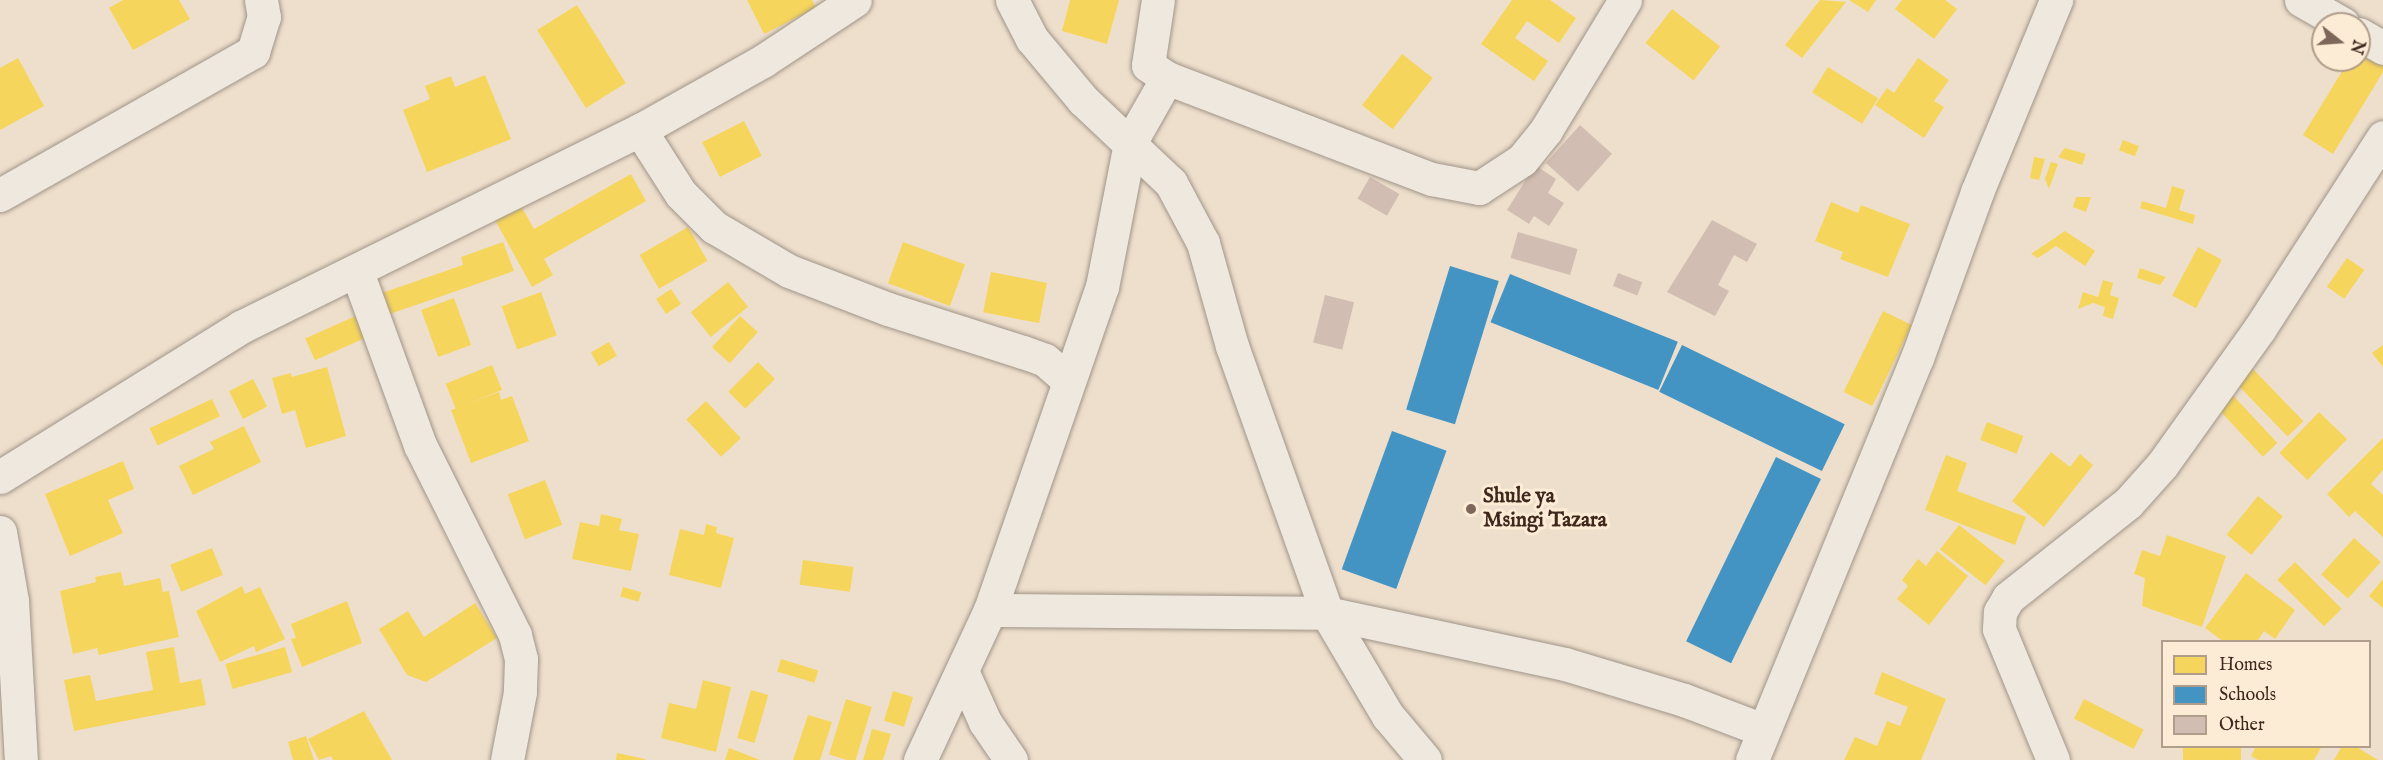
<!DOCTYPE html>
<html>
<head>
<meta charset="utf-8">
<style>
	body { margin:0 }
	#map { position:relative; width:2383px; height:760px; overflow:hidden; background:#eedfcc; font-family:"IM FELL English",serif }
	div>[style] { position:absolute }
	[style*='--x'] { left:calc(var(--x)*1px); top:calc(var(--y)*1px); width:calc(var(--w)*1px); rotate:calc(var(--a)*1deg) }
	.homes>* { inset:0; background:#f6d55c; transform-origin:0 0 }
	.schools>* { inset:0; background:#4393c3; transform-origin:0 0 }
	.building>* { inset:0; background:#d2bdb2; transform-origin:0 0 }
	.roads { filter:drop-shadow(0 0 2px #a09589) drop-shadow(0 0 2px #a09589) }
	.minor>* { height:33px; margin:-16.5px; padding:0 16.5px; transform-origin:16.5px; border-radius:16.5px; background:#efe8df }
	.dots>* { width:16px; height:16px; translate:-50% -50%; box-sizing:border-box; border:3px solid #fcecd5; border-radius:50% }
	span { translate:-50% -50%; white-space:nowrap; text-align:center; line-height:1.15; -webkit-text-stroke:6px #fcecd5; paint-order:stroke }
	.poi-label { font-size:21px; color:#3f271d; font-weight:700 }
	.left { translate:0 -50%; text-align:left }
	.legend { position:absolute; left:2161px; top:640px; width:210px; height:108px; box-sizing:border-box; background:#fcecd5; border:2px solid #b09d8b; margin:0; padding:8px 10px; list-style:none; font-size:18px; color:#3f271d }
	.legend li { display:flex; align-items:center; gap:12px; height:30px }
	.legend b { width:30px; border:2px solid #b09d8b }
	.north { position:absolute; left:2311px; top:12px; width:60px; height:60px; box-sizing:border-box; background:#fcecd5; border:2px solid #b09d8b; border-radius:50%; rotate:107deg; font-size:16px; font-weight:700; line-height:24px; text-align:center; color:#3f271d }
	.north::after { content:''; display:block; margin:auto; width:21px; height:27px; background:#7c675a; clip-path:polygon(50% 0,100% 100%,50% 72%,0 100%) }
</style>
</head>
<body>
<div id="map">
	<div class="homes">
		<div style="clip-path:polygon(123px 0,179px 0,190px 19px,133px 50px,109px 8px)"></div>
		<div style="clip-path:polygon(747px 0,812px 0,816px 8px,764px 34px)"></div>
		<div style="clip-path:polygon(1070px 0,1119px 0,1107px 44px,1062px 31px)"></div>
		<div style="clip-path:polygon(1512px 0,1550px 0,1576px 18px,1559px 43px,1527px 21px,1515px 38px,1548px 61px,1534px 81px,1481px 44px)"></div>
		<div style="clip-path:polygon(1820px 0,1846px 2px,1802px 58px,1785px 45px)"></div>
		<div style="clip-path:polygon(1849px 0,1876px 0,1868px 12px)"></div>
		<div style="clip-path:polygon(1902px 0,1945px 0,1957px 9px,1934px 39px,1895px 9px)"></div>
		<div style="left:577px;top:5px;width:92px;height:47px;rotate:58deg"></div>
		<div style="left:1672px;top:9px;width:61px;height:43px;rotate:38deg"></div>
		<div style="clip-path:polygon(2359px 44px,2383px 54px,2383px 72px,2333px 154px,2303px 135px,2349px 60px,2359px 60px)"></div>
		<div style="left:1402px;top:54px;width:39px;height:65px;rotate:38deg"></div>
		<div style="clip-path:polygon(18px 58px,44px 106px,0 130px,0 68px)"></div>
		<div style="clip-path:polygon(1918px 58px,1949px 80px,1934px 101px,1944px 107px,1924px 138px,1875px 105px,1887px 88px,1894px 93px)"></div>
		<div style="left:1828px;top:67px;width:59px;height:30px;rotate:32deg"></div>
		<div style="clip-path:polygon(485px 75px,511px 139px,427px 172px,403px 110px,430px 99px,425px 86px,451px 76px,455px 87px)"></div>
		<div style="left:744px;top:121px;width:39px;height:47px;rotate:63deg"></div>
		<div style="left:2123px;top:140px;width:17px;height:11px;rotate:21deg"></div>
		<div style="clip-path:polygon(2065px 148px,2086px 154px,2082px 165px,2058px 157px)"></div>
		<div style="clip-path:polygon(2034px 157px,2045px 159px,2039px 180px,2030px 178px)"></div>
		<div style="clip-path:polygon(2051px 162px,2058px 164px,2049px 189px,2045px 179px)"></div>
		<div style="clip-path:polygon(631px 174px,646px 201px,544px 259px,553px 275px,532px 287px,495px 220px,521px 206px,534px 229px)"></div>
		<div style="clip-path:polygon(2172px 186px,2185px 190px,2179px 210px,2195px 215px,2193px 224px,2140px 208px,2142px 201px,2166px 208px)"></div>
		<div style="clip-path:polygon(2076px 197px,2091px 197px,2086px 212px,2073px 207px)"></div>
		<div style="clip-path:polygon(1831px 202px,1858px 213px,1861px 205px,1910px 224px,1888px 277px,1840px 259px,1843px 252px,1815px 241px)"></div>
		<div style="left:688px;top:227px;width:39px;height:56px;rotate:60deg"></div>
		<div style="clip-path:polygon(2065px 231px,2095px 251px,2085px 266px,2056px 246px,2038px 258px,2031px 254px)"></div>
		<div style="clip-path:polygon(503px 242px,514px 271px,384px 316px,376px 295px,463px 265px,461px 257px)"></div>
		<div style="left:903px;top:242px;width:66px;height:44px;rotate:20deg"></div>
		<div style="left:2198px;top:247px;width:27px;height:55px;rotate:28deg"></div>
		<div style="left:2347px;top:258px;width:21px;height:35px;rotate:35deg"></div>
		<div style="clip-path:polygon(2140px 268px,2166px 277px,2160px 285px,2137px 278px)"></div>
		<div style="left:991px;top:272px;width:57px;height:41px;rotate:11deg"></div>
		<div style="clip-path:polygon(2103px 280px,2113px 283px,2110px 295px,2119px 298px,2113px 319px,2103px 316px,2105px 307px,2093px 303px,2078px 309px,2083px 292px,2098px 297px)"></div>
		<div style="left:728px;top:282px;width:32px;height:48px;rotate:51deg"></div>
		<div style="left:671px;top:289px;width:18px;height:18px;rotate:56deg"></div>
		<div style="left:541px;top:292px;width:46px;height:42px;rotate:70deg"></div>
		<div style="left:454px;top:298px;width:50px;height:35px;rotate:70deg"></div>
		<div style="left:1883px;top:311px;width:32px;height:90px;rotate:26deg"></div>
		<div style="left:360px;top:314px;width:24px;height:60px;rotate:66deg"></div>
		<div style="left:740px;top:316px;width:24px;height:42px;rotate:42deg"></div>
		<div style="left:609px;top:342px;width:16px;height:21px;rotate:60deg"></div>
		<div style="clip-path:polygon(2383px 345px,2383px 367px,2372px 353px)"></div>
		<div style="left:758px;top:362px;width:24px;height:42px;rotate:45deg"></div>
		<div style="left:492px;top:365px;width:27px;height:50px;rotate:68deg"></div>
		<div style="clip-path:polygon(327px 367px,346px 436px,306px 448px,295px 410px,282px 414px,272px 378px,291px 373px,292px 377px)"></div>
		<div style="left:2252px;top:368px;width:74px;height:22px;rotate:46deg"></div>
		<div style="left:253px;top:379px;width:31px;height:27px;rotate:63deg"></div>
		<div style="left:2227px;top:389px;width:74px;height:20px;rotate:47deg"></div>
		<div style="clip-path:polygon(499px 392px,501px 400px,512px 396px,529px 441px,471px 463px,451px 410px)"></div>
		<div style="left:212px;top:399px;width:19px;height:69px;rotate:65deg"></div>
		<div style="left:706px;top:401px;width:51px;height:27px;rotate:47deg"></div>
		<div style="left:2319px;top:412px;width:39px;height:57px;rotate:44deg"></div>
		<div style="left:1987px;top:422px;width:39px;height:19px;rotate:21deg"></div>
		<div style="clip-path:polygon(244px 426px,261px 462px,193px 495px,179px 466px,214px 449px,210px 442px)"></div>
		<div style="clip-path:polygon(2383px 438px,2383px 470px,2371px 484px,2383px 495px,2383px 537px,2355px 511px,2349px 517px,2327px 494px)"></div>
		<div style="clip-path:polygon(2051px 452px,2070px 467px,2080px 454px,2093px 465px,2044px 527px,2012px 501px)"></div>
		<div style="clip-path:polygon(1946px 455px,1967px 463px,1957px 491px,2026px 517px,2015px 545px,1925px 510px)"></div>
		<div style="clip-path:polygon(123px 461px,134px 489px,108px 500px,123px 533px,70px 556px,45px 494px)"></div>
		<div style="left:545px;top:480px;width:48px;height:40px;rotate:69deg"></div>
		<div style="left:2258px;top:496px;width:32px;height:50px;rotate:39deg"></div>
		<div style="clip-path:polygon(601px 514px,622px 519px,619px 530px,639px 534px,631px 571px,572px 559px,580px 522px,599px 526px)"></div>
		<div style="clip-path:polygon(706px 524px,717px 527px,716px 533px,734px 538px,721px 588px,669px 575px,680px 529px,704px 535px)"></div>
		<div style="left:1959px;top:525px;width:58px;height:31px;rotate:38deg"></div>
		<div style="clip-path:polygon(2167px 535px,2226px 556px,2202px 627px,2142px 606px,2145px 578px,2134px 574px,2142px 550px,2160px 556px)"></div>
		<div style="left:2354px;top:538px;width:36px;height:49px;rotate:42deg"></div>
		<div style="left:212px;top:548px;width:29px;height:45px;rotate:68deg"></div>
		<div style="clip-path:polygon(1937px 551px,1968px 576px,1929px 625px,1897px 599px,1908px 586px,1902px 580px,1918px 559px,1926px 566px)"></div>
		<div style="left:803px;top:560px;width:51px;height:25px;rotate:8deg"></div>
		<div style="left:2295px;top:562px;width:66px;height:25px;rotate:45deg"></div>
		<div style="clip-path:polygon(121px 572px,124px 586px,160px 578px,163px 592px,169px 591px,179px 637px,99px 655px,97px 648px,73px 654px,60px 591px,96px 582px,95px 577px)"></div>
		<div style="clip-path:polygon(2246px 573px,2295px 610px,2275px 639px,2264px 631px,2257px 642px,2224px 642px,2205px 628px)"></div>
		<div style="clip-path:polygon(2383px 579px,2383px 608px,2369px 596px)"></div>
		<div style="clip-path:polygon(242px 586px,245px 594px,260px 587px,285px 639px,256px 652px,254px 646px,220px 662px,196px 611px)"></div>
		<div style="left:623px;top:587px;width:19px;height:10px;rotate:16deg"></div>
		<div style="clip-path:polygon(347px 601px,362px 643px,302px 667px,291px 639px,296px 638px,291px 624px)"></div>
		<div style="clip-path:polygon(475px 603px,497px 638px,426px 682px,407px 675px,379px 629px,408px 611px,424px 637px)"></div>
		<div style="clip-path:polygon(174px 647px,180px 683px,201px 679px,206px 705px,74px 731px,64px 680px,90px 675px,96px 701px,153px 690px,146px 652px)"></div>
		<div style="left:285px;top:647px;width:26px;height:62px;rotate:74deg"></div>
		<div style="left:781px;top:659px;width:39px;height:13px;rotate:17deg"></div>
		<div style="clip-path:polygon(1882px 672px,1946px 699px,1921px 760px,1844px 760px,1855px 737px,1877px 746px,1887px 721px,1900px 726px,1908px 707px,1874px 694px)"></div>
		<div style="clip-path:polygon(703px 680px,731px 687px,716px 752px,661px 738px,669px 703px,696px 709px)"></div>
		<div style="left:751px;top:690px;width:18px;height:50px;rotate:16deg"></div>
		<div style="left:893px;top:691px;width:21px;height:31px;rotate:17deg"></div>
		<div style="left:846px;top:699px;width:27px;height:58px;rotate:17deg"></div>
		<div style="left:2084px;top:699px;width:67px;height:22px;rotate:27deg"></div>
		<div style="clip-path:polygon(364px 711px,392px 760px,333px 760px,331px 756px,319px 760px,308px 739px)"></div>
		<div style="clip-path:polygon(808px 715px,832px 722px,820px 760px,793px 760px)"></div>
		<div style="clip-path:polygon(872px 729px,891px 734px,883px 760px,863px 760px)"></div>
		<div style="clip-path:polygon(306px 736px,314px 760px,293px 760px,288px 742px)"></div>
		<div style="left:2183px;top:746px;width:58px;height:15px"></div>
		<div style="clip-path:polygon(2256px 746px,2322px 746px,2314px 760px,2258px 760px,2251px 756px)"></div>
		<div style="clip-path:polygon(2342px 746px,2355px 746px,2378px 760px,2334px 760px)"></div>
		<div style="clip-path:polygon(729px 748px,760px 760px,725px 760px)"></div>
		<div style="clip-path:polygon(617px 753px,645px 759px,645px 760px,616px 760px)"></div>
	</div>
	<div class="schools">
		<div style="left:1450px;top:266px;width:51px;height:150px;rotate:17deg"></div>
		<div style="left:1510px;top:274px;width:181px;height:52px;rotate:22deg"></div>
		<div style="left:1682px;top:345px;width:181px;height:52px;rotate:26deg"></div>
		<div style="left:1392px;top:431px;width:58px;height:147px;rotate:20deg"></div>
		<div style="left:1776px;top:457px;width:50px;height:205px;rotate:26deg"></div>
	</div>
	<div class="building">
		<div style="left:1580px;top:125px;width:43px;height:51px;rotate:42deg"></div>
		<div style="clip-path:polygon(1535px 165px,1556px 179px,1548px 193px,1564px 203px,1549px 226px,1534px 216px,1529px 224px,1507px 210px)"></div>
		<div style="left:1370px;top:177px;width:34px;height:25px;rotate:30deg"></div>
		<div style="clip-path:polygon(1712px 220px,1757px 244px,1747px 262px,1734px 255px,1718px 285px,1729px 291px,1715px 316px,1667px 292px)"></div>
		<div style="left:1518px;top:232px;width:62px;height:27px;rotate:16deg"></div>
		<div style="left:1618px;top:273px;width:26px;height:14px;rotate:21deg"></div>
		<div style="left:1325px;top:295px;width:30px;height:49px;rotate:14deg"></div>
	</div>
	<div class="roads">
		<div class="minor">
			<div style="--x:1012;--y:0;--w:44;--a:62.9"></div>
			<div style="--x:1032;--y:39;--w:80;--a:50.1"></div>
			<div style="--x:1083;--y:100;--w:121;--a:43.3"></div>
			<div style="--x:1171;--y:183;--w:68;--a:61.9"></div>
			<div style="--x:1203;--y:243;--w:107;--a:74.3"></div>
			<div style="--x:1232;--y:346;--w:283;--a:70.4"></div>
			<div style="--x:1327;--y:613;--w:120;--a:59.4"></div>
			<div style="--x:1388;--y:716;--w:57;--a:49.9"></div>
			<div style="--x:2301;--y:0;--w:48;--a:29.7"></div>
			<div style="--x:2359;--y:34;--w:28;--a:30"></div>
			<div style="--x:1167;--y:78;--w:284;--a:20.9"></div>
			<div style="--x:1432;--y:179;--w:48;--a:10.8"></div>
			<div style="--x:1479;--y:188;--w:51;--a:-33.1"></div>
			<div style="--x:1522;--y:160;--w:38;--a:-51"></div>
			<div style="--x:1546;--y:130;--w:152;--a:-58.7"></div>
			<div style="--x:640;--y:130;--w:76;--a:57.4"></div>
			<div style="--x:681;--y:194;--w:47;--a:45"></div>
			<div style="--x:714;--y:227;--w:87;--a:30.4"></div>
			<div style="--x:789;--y:271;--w:106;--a:21"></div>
			<div style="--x:888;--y:309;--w:142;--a:17.7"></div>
			<div style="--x:1023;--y:352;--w:23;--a:20"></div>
			<div style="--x:1045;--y:360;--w:30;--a:41"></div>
			<div style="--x:0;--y:195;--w:291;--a:-29.5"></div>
			<div style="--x:253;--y:52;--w:37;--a:-73"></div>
			<div style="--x:264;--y:17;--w:17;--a:-100"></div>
			<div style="--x:357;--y:272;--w:184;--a:70"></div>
			<div style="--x:420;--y:445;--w:212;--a:63.4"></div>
			<div style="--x:515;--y:635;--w:25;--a:76"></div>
			<div style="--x:521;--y:659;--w:33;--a:92"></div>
			<div style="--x:520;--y:692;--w:69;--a:100.8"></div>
			<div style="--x:0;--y:477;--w:284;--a:-31.9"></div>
			<div style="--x:241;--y:327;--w:445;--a:-26.3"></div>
			<div style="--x:640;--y:130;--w:141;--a:-29.3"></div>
			<div style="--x:763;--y:61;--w:110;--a:-33.5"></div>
			<div style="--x:0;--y:532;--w:70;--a:80.1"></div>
			<div style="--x:12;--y:601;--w:159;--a:86.8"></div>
			<div style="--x:990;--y:610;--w:337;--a:0.5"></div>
			<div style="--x:1327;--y:613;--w:243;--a:12.1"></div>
			<div style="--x:1565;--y:664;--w:124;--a:16.8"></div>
			<div style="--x:1684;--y:700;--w:85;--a:20.8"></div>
			<div style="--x:962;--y:671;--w:56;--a:65.7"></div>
			<div style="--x:985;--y:722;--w:46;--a:55.6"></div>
			<div style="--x:920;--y:760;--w:166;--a:-65"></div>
			<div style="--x:990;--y:610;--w:342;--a:-70.9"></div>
			<div style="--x:1102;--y:287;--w:147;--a:-79"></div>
			<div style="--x:1130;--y:143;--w:75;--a:-60.4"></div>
			<div style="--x:1167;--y:78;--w:23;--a:-146"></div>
			<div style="--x:1148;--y:65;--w:66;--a:-81.3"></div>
			<div style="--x:1752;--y:760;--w:435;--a:-67.7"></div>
			<div style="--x:1917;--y:358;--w:177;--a:-70.1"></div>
			<div style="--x:1977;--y:192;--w:208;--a:-67.6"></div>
			<div style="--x:2053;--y:760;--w:142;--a:-112.4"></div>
			<div style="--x:1999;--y:629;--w:17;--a:-87"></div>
			<div style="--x:2000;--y:612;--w:16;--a:-60"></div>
			<div style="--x:2008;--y:598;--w:153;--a:-38.4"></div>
			<div style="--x:2128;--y:503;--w:51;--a:-48.2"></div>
			<div style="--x:2162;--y:465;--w:168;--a:-54.4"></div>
			<div style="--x:2260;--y:328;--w:227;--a:-57.2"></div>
		</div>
	</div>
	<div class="dots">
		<div style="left:1471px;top:509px;background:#7c675a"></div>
	</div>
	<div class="poi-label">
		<span class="left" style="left:1483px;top:509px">Shule ya<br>Msingi Tazara</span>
	</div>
	<ul class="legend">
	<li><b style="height:16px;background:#f6d55c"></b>Homes</li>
	<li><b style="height:16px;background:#4393c3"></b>Schools</li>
	<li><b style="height:16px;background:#d2bdb2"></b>Other</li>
	</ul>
	<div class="north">N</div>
</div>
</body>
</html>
